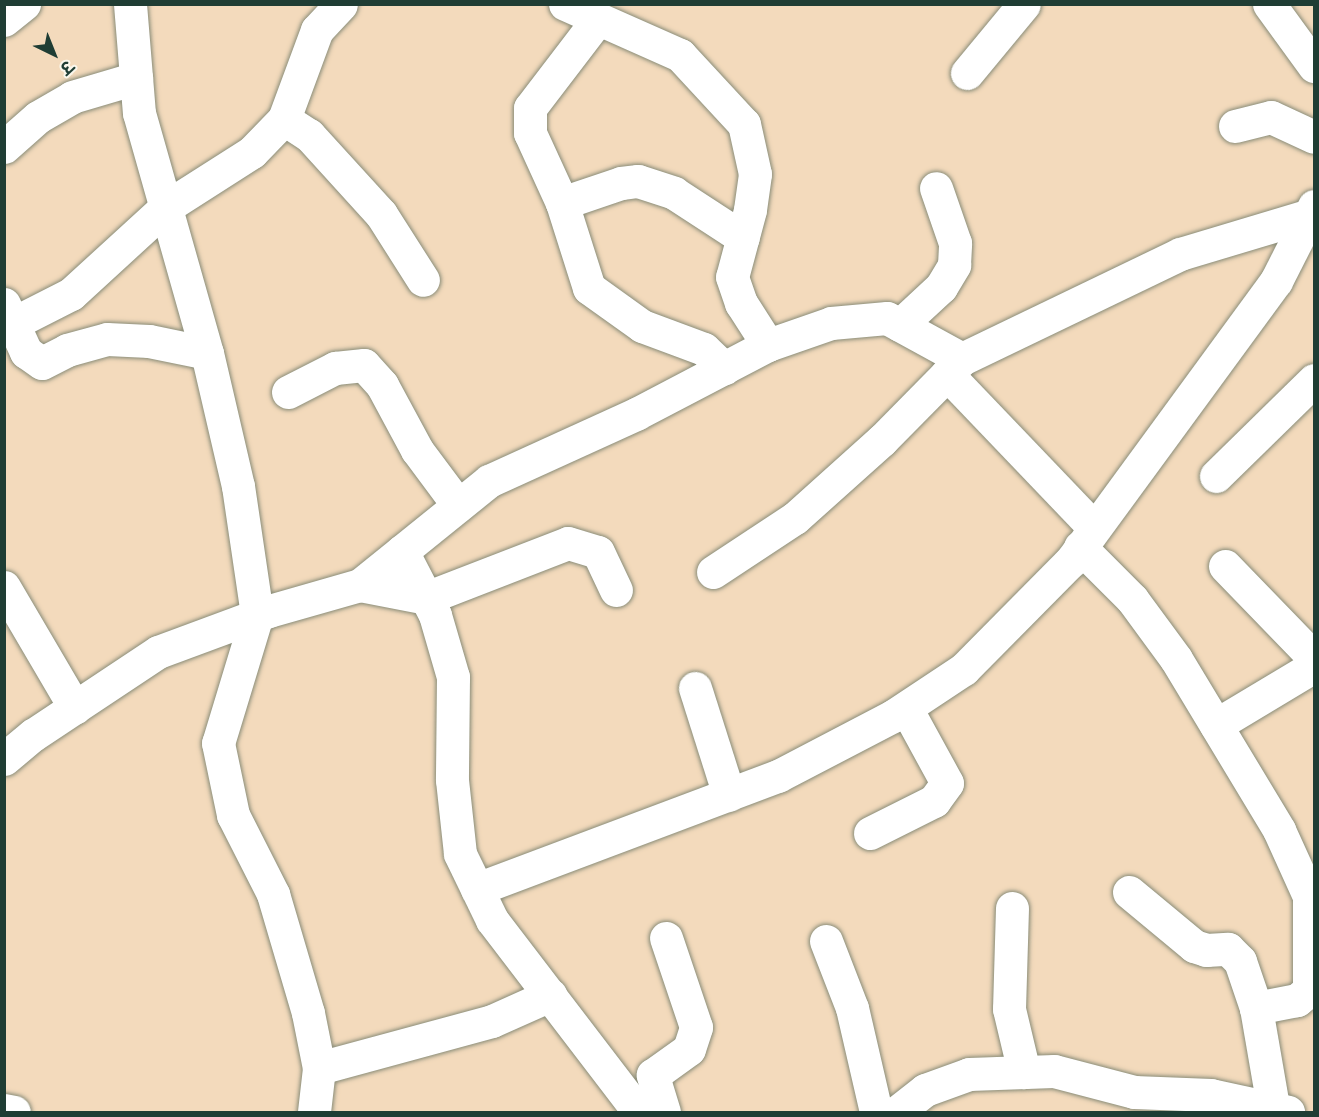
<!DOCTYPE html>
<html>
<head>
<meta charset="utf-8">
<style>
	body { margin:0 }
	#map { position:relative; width:1319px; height:1117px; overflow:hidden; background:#f3dabc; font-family:Itim,"Playpen Sans Deva",sans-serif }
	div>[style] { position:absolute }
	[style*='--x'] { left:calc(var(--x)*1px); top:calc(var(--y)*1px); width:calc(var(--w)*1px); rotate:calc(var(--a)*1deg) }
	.roads { filter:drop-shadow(0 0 2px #898c78) drop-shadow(0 0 2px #898c78) }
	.minor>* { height:33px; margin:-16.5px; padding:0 16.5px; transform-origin:16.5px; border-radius:16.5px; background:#fff }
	span { translate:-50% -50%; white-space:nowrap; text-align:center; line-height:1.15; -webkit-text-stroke:4.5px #fbf7ec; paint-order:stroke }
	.frame { position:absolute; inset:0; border:6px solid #1f3d34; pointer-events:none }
	.north { position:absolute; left:24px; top:24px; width:60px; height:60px; -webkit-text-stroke:4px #fbf7ec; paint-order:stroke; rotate:137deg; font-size:16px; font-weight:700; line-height:24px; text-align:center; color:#1f3d34 }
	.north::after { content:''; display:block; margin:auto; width:21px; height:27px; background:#1f3d34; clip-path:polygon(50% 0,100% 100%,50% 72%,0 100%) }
</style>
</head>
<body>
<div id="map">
	<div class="roads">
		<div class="minor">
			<div style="--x:130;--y:4;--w:109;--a:85.3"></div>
			<div style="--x:139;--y:113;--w:249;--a:74.2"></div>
			<div style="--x:207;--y:353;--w:137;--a:76.9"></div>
			<div style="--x:238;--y:486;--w:130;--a:81.6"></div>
			<div style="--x:257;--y:615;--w:134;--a:106.9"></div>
			<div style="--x:218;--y:743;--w:74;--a:78.2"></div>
			<div style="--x:233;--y:815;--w:89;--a:63.1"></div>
			<div style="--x:273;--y:894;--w:124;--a:73.6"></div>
			<div style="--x:308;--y:1013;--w:56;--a:78.7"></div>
			<div style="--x:319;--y:1068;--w:44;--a:96.5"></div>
			<div style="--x:565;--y:4;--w:126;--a:23.9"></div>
			<div style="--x:680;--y:55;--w:94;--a:47.2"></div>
			<div style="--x:744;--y:124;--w:51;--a:77.6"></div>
			<div style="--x:755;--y:174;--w:36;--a:98"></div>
			<div style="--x:750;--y:210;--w:69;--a:105"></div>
			<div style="--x:732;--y:277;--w:28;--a:71"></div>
			<div style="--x:741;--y:303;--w:50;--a:57.3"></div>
			<div style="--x:1269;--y:4;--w:77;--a:54"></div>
			<div style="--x:598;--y:19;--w:112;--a:127.4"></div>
			<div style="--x:530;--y:108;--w:25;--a:90"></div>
			<div style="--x:530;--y:133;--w:77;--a:65.4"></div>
			<div style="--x:562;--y:203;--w:89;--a:72.4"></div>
			<div style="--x:589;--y:288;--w:65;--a:35.6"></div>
			<div style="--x:642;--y:326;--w:66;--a:20.4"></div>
			<div style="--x:704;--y:349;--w:28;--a:44"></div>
			<div style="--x:4;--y:20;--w:26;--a:-39"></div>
			<div style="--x:967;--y:73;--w:89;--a:-50.4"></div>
			<div style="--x:284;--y:119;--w:30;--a:33"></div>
			<div style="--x:309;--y:135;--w:107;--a:47.7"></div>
			<div style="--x:381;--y:214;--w:78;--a:57.5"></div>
			<div style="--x:1235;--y:126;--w:37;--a:-14"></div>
			<div style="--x:1271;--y:117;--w:47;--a:24.9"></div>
			<div style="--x:4;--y:147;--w:45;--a:-41.4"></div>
			<div style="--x:38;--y:117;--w:39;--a:-30"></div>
			<div style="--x:72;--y:97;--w:67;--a:-16.5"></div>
			<div style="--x:562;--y:203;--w:62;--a:-18.7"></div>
			<div style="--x:621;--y:183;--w:17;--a:-7"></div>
			<div style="--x:638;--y:181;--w:38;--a:18"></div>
			<div style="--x:674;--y:193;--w:82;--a:33.1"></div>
			<div style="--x:4;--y:304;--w:53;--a:65.4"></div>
			<div style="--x:26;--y:352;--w:19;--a:35"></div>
			<div style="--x:42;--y:363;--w:28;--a:-27"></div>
			<div style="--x:67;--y:350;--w:41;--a:-15.4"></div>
			<div style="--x:107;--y:339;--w:42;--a:2.7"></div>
			<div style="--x:149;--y:341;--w:59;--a:11.7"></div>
			<div style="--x:900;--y:325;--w:56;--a:-42.8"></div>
			<div style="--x:941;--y:287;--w:26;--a:-59"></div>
			<div style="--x:954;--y:265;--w:22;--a:-87"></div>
			<div style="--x:955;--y:243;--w:58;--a:-109.1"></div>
			<div style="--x:4;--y:328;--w:75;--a:-26.9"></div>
			<div style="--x:71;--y:294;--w:129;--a:-42.5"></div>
			<div style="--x:166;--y:207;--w:102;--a:-32.6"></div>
			<div style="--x:252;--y:152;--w:46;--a:-45.9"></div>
			<div style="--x:284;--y:119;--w:95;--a:-69.7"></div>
			<div style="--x:317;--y:30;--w:35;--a:-47"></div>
			<div style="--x:947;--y:374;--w:211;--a:46.3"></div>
			<div style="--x:288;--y:392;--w:53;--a:-27.1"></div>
			<div style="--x:335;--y:368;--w:29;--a:-6"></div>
			<div style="--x:364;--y:365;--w:27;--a:48"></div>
			<div style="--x:382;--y:385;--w:74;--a:61.7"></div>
			<div style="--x:417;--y:450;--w:69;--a:53.3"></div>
			<div style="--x:1216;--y:476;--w:137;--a:-44.4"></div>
			<div style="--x:1080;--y:547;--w:74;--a:45"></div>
			<div style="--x:1132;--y:599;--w:74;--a:53.7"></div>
			<div style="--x:1176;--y:659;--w:200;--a:58.9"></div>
			<div style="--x:1279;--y:830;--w:72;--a:65.6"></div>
			<div style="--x:1309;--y:896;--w:94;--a:90"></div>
			<div style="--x:1309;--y:990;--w:16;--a:140"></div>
			<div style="--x:1297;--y:1000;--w:42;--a:169"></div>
			<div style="--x:402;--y:551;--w:72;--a:62.7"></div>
			<div style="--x:435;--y:615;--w:65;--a:73.8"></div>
			<div style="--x:453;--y:677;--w:103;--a:90.6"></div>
			<div style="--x:452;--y:780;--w:74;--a:83.8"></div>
			<div style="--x:460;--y:854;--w:73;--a:64.1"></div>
			<div style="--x:492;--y:920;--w:242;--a:52.6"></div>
			<div style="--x:1225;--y:566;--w:128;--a:45.9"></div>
			<div style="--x:713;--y:572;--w:98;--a:-33.4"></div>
			<div style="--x:795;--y:518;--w:117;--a:-41.9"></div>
			<div style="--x:882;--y:440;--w:114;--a:-45.4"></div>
			<div style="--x:360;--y:585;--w:67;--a:11.1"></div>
			<div style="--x:426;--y:598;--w:152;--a:-21.2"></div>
			<div style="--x:568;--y:543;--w:31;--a:17"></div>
			<div style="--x:598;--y:552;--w:42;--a:64.7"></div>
			<div style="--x:4;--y:587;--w:140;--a:59.6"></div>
			<div style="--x:695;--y:688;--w:112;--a:72.4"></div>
			<div style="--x:1216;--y:725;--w:114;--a:-31"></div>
			<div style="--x:4;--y:759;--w:38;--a:-40"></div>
			<div style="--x:33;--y:735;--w:150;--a:-33.6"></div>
			<div style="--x:158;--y:652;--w:118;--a:-20.3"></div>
			<div style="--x:269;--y:611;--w:95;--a:-15.9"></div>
			<div style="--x:360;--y:585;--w:166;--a:-38.9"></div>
			<div style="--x:489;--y:481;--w:162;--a:-24.5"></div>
			<div style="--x:636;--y:414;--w:149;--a:-27.6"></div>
			<div style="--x:768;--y:345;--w:67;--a:-19.2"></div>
			<div style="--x:831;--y:323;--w:56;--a:-5.1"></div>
			<div style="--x:887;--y:318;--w:85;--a:28.7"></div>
			<div style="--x:962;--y:359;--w:242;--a:-25.7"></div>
			<div style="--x:1180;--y:254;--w:133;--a:-16.7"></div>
			<div style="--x:870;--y:833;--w:72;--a:-26.6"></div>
			<div style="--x:934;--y:801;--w:22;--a:-54"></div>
			<div style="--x:947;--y:783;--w:85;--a:-118.7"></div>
			<div style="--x:477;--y:889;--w:322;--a:-20.6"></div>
			<div style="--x:778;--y:776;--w:130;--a:-27.6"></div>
			<div style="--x:893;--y:716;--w:85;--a:-33.5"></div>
			<div style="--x:964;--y:669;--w:152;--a:-45.3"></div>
			<div style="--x:1071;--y:561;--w:347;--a:-53.8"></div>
			<div style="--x:1276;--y:281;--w:84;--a:-63.1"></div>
			<div style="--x:1129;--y:892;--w:85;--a:39.7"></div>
			<div style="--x:1194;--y:946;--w:13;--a:18"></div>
			<div style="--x:1206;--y:950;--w:22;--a:-3"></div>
			<div style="--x:1228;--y:949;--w:17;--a:45"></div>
			<div style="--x:1240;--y:961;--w:50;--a:71.2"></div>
			<div style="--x:1256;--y:1008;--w:99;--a:80.2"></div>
			<div style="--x:1012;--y:908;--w:101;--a:91.7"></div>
			<div style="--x:1009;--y:1009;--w:65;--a:76.6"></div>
			<div style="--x:826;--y:941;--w:72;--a:68.8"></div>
			<div style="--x:852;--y:1008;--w:107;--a:77"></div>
			<div style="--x:319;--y:1068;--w:179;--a:-15.2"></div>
			<div style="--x:492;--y:1021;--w:64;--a:-24.1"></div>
			<div style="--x:4;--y:1110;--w:10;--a:11"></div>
			<div style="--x:664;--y:1112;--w:39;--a:-107"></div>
			<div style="--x:653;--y:1075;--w:44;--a:-35.8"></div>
			<div style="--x:689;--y:1049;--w:23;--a:-72"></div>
			<div style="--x:696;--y:1027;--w:94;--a:-108.6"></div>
			<div style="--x:897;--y:1112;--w:36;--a:-38"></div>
			<div style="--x:925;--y:1090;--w:47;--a:-20"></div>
			<div style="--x:969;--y:1074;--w:85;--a:-2"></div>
			<div style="--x:1054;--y:1071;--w:83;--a:14.7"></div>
			<div style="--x:1134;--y:1092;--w:77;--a:2.2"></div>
			<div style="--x:1211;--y:1095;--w:79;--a:12.4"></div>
		</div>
	</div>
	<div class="frame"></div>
	<div class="north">उ</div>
</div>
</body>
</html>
